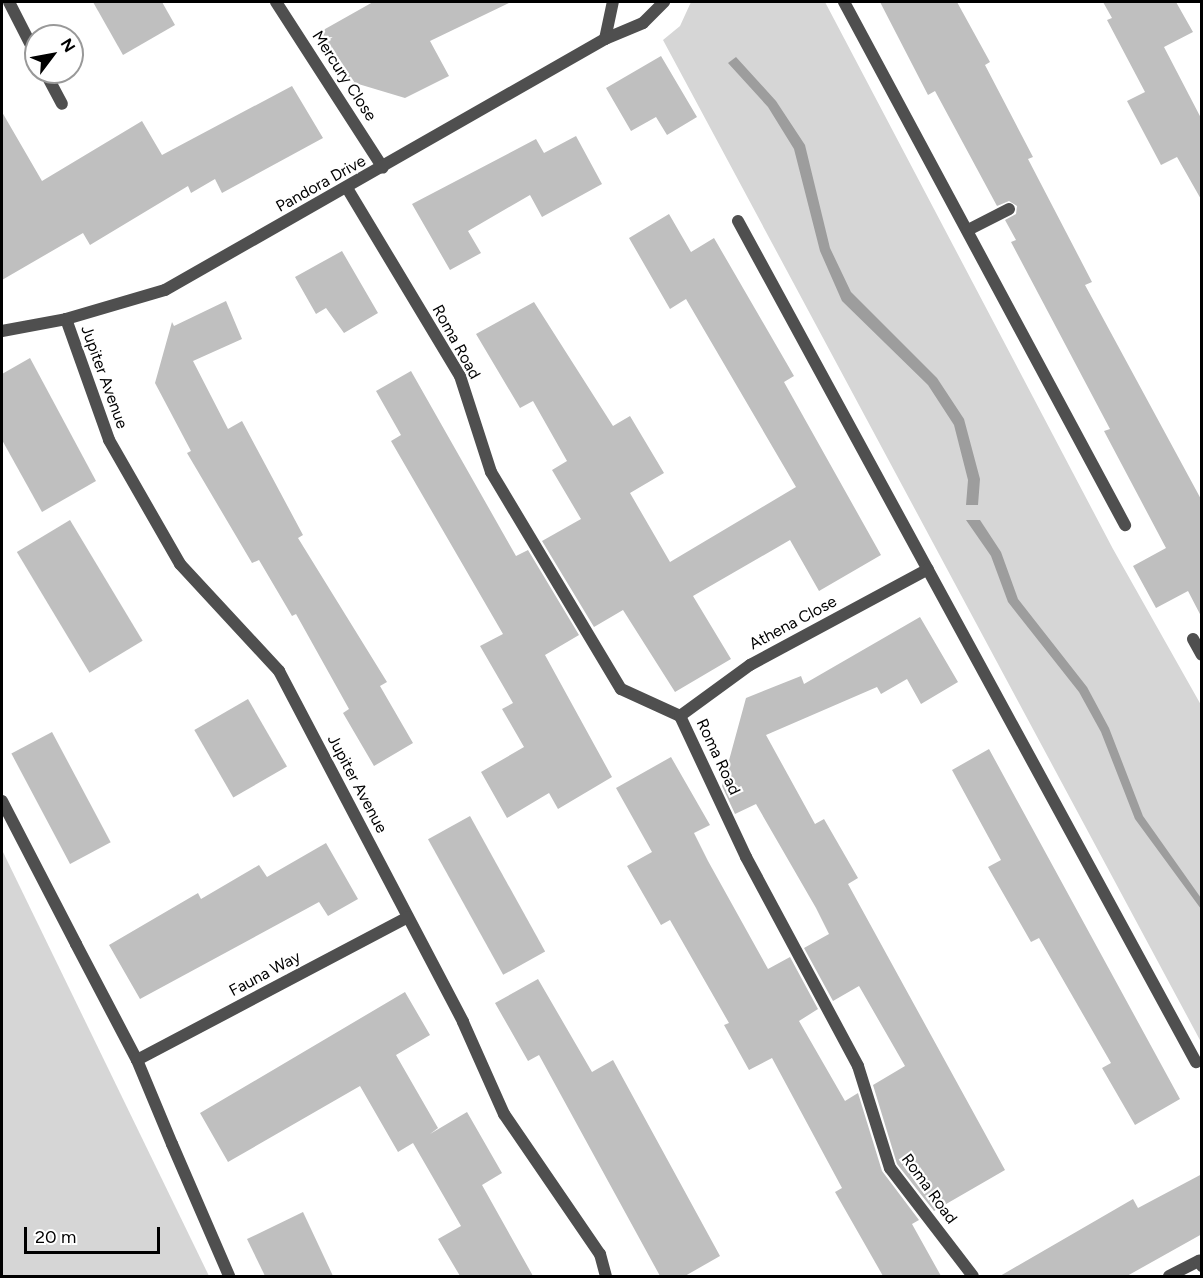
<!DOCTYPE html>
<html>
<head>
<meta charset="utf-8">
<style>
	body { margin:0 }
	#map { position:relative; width:1203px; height:1278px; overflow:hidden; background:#fff; font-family:Figtree,sans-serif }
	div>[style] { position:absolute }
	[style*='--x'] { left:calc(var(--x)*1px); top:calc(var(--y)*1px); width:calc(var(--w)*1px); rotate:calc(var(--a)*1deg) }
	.green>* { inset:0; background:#d6d6d6 }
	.water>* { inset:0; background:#9d9d9d }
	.building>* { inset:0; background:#bfbfbf; transform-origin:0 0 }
	.lane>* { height:12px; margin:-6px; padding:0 6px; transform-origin:6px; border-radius:6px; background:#4f4f4f }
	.street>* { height:12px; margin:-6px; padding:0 6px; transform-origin:6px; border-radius:6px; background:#4f4f4f }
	span { translate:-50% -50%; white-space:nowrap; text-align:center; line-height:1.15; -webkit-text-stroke:4.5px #fff; paint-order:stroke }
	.street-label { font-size:16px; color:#000 }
	.frame { position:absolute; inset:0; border:3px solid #000; pointer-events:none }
	.north { position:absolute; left:24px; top:24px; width:60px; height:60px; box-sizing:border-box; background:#fff; border:2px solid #999; border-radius:50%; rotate:58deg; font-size:16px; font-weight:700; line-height:24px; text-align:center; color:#000 }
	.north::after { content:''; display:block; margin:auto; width:21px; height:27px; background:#000; clip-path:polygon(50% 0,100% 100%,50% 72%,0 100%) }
	.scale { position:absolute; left:24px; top:1227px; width:136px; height:27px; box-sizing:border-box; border:3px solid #000; border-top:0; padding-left:8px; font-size:18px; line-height:21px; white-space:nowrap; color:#000; -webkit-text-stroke:4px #fff; paint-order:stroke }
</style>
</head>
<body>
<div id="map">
	<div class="green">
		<div style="clip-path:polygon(691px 2px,825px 2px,1113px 549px,1201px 705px,1201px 1042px,663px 40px,680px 26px)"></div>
		<div style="clip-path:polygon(2px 850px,209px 1276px,2px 1276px)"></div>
	</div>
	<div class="water">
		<div style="clip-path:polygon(736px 57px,776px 101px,805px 145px,830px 248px,851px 292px,937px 378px,964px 419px,980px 479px,978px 505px,966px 505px,968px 480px,954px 425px,928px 385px,842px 301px,820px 251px,794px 149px,768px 107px,728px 63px)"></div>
		<div style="clip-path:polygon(966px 520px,980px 520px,1001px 552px,1018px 599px,1087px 687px,1109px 728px,1143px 816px,1201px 898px,1201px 909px,1135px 819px,1101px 732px,1079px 692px,1008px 602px,991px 556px)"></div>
	</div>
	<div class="building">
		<div style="clip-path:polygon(93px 2px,162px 2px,175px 25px,123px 55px)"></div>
		<div style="clip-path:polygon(373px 2px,511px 2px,430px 41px,449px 76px,405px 98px,345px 80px,318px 33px)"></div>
		<div style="clip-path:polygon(880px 2px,957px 2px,990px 62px,985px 65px,1033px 157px,1028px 159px,1092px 282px,1085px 285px,1202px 501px,1202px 618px,1188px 591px,1156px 608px,1133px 566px,1166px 548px,1104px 431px,1110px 429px,1011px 242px,1016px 240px,1005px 220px,1016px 214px,1017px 206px,1009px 201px,997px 206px,935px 91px,928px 95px)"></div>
		<div style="clip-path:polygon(1103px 2px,1176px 2px,1193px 32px,1164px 47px,1202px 120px,1202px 201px,1177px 157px,1161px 165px,1127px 101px,1145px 92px,1107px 20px,1112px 18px)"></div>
		<div style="clip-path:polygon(661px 56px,697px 117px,667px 135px,656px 117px,631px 131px,606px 88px)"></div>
		<div style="clip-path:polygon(292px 86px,323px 138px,222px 193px,215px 179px,191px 193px,188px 186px,90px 245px,83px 233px,2px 280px,2px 112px,42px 181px,142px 121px,162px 155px)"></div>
		<div style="clip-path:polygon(576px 136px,602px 184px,542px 217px,530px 195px,468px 231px,481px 253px,450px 270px,412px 204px,536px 139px,544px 153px)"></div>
		<div style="clip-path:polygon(669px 214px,691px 252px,714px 238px,794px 376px,784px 382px,881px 555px,819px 591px,790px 540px,693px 596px,731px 659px,675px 692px,623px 610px,594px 627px,542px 541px,581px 519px,552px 470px,567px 461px,533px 401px,520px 408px,476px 334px,534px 302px,613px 426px,630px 416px,664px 473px,630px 493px,670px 562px,796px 487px,686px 299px,670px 309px,629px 238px)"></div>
		<div style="clip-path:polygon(342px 251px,378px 313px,344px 333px,326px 308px,316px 314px,295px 277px)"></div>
		<div style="clip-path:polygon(226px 301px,242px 339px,193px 361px,228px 429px,242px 421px,303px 535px,298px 538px,387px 682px,380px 686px,413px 743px,374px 766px,343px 713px,349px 709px,296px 614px,292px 616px,259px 560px,252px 563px,187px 453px,191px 451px,155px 383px,172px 322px,174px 326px)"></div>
		<div style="clip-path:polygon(30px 358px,96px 481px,42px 512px,2px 440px,2px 374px)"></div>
		<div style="clip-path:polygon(411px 371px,516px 556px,528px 550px,579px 635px,545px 655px,612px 777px,558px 809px,549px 793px,507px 818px,481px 772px,524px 747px,502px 709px,513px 703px,480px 646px,503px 634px,391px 441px,401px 435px,376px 391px)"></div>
		<div style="left:70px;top:520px;width:141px;height:62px;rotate:59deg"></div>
		<div style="clip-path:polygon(920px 617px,958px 682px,921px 704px,907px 679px,881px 694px,877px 687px,766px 735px,815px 824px,824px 819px,858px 878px,848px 884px,1005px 1170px,934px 1211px,897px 1164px,873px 1085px,905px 1066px,859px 986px,833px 1001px,804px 948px,829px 934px,816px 908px,756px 804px,735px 814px,722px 786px,746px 698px,801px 676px,804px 684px)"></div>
		<div style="left:248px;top:699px;width:78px;height:62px;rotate:60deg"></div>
		<div style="left:52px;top:732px;width:125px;height:46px;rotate:62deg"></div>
		<div style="clip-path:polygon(989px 749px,1180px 1099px,1135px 1125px,1102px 1068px,1111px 1063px,1039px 938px,1031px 942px,988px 867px,1001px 860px,952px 770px)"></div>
		<div style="clip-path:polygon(671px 757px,710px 825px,694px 833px,708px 861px,768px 969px,790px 957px,818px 1009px,799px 1021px,845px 1101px,858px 1093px,882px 1171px,919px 1220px,912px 1224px,941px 1276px,883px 1276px,835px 1192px,842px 1188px,772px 1058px,749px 1070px,724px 1025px,729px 1023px,670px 920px,661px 925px,627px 866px,652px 852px,616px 788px)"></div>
		<div style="left:470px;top:816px;width:155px;height:48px;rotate:61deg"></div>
		<div style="clip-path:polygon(326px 843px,358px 899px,328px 916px,319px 902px,140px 999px,109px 945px,198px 893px,201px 899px,259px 865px,267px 877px)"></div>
		<div style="clip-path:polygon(538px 979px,592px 1072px,613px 1060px,720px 1256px,685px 1276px,660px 1276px,539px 1055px,528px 1061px,495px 1003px)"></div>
		<div style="clip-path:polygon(405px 992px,430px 1035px,396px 1055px,438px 1128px,430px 1134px,467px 1112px,502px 1173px,482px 1185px,533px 1276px,460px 1276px,438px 1239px,461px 1226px,413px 1143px,398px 1152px,360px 1086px,228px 1162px,200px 1113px)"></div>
		<div style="clip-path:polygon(1202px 1174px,1202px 1234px,1127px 1276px,1000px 1276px,1133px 1199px,1138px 1208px)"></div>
		<div style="clip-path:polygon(303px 1212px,333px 1276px,265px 1276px,247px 1239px)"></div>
	</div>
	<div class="lane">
		<div style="--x:2;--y:801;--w:161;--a:62.6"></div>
		<div style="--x:172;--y:1144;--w:144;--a:66.6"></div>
	</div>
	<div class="street">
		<div style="--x:9;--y:2;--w:59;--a:63"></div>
		<div style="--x:276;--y:2;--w:197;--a:57.2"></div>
		<div style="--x:844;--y:2;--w:594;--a:61.75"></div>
		<div style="--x:605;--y:39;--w:38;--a:-78"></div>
		<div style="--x:45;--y:72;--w:36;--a:62"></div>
		<div style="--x:347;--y:188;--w:219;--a:59"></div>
		<div style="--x:460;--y:376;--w:101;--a:72.1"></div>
		<div style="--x:491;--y:472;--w:253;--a:59.1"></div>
		<div style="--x:621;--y:689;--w:65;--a:24.6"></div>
		<div style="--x:680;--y:716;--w:156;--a:64.9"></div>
		<div style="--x:746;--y:857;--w:237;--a:61.8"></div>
		<div style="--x:858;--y:1066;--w:107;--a:72.6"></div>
		<div style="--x:890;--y:1168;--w:136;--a:52.5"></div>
		<div style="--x:738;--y:221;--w:958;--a:61.43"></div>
		<div style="--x:968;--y:230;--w:46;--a:-27.1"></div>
		<div style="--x:66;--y:319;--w:128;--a:70.4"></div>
		<div style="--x:109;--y:440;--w:143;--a:60.2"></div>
		<div style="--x:180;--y:564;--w:146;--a:47.2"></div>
		<div style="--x:279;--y:671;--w:396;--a:62.3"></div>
		<div style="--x:463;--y:1022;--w:101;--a:66"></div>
		<div style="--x:504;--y:1114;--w:170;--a:55.6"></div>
		<div style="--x:600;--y:1254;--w:23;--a:75"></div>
		<div style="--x:2;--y:331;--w:65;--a:-10.6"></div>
		<div style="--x:66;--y:319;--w:103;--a:-16.3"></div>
		<div style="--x:165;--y:290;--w:507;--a:-29.7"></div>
		<div style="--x:605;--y:39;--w:41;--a:-22.8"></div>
		<div style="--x:643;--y:23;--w:30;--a:-45"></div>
		<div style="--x:1193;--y:639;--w:18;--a:61"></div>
		<div style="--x:680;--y:716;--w:87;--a:-36.1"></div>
		<div style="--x:750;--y:665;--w:202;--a:-28.3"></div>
		<div style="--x:76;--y:944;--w:131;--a:62.3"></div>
		<div style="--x:137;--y:1060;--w:91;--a:67.4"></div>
		<div style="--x:137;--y:1060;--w:306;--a:-27.8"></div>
		<div style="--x:1169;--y:1276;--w:34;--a:-27"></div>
		<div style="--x:1199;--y:1261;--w:6;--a:59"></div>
	</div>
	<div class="street-label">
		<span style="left:344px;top:76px;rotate:57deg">Mercury Close</span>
		<span style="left:321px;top:184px;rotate:-29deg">Pandora Drive</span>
		<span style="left:456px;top:342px;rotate:61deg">Roma Road</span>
		<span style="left:104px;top:377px;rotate:70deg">Jupiter Avenue</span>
		<span style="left:793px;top:623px;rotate:-28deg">Athena Close</span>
		<span style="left:718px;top:757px;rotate:65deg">Roma Road</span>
		<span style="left:357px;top:784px;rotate:62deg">Jupiter Avenue</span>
		<span style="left:265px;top:974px;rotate:-28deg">Fauna Way</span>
		<span style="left:929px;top:1189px;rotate:54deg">Roma Road</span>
	</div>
	<div class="frame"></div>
	<div class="north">N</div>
	<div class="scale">20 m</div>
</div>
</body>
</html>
